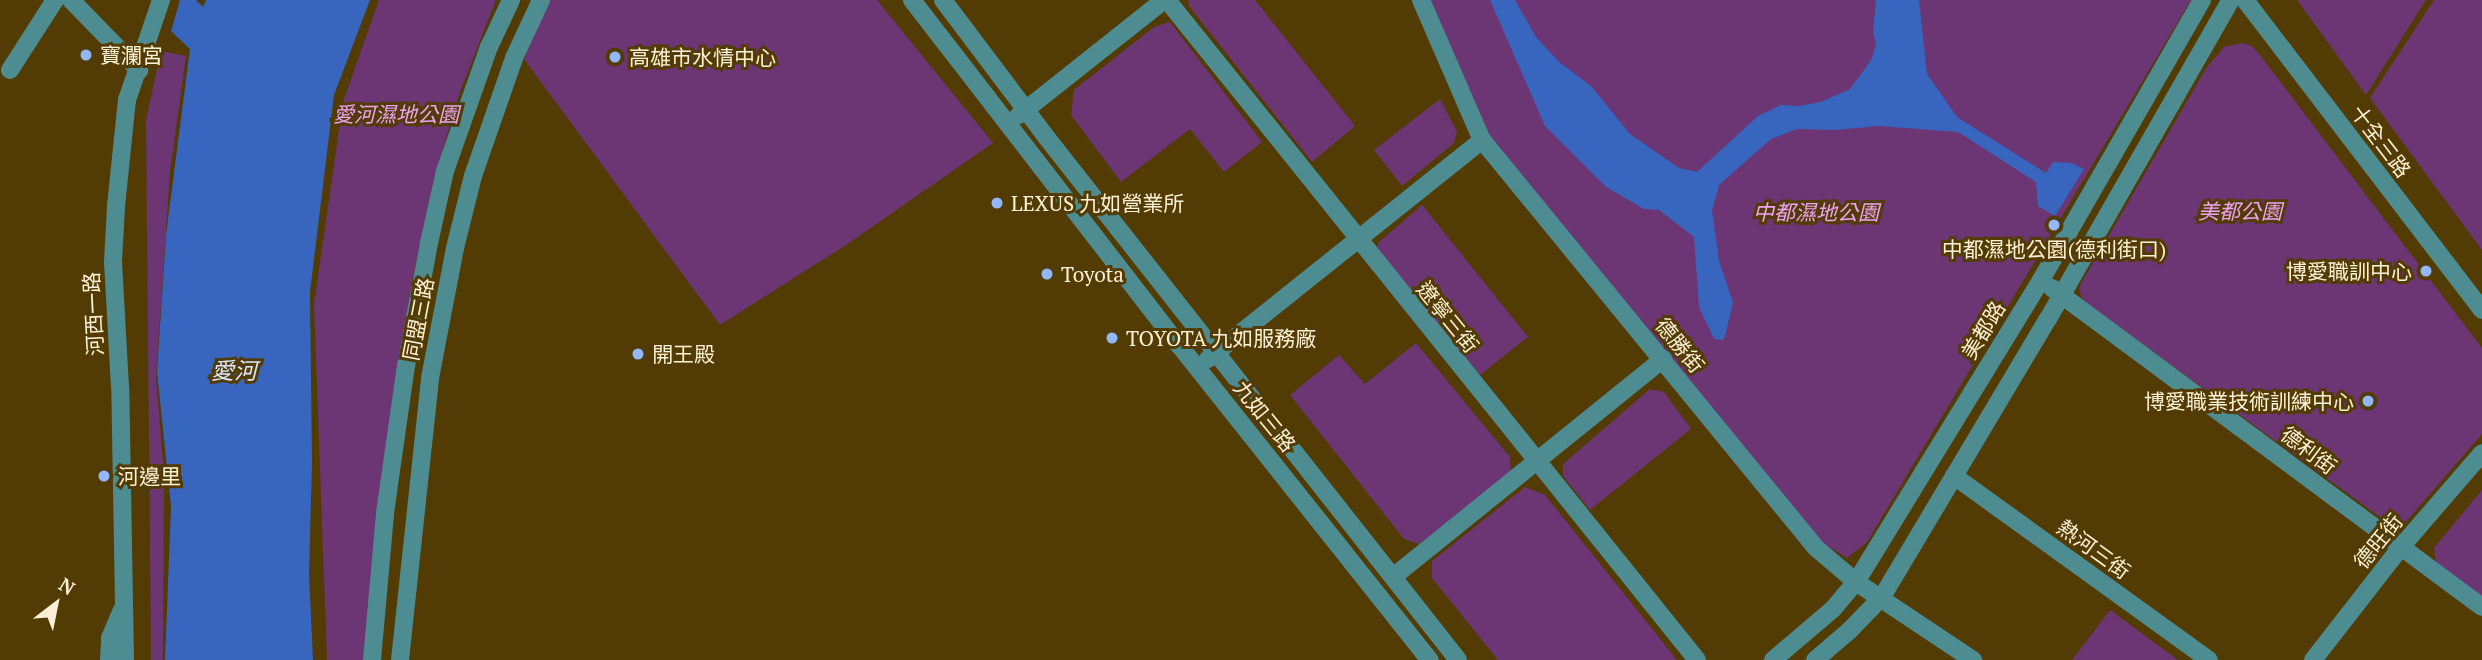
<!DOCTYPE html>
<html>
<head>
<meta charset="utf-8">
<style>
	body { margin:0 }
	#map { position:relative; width:2482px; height:660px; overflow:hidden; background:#533b04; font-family:"PT Serif","Noto Sans TC",serif }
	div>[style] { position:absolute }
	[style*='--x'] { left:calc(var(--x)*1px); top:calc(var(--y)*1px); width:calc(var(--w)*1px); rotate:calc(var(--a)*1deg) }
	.green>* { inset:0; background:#6c3574 }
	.water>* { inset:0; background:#3865bd }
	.pier>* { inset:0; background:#533b04 }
	.minor>* { height:18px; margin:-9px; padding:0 9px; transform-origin:9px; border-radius:9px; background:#4d8d92 }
	.dots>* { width:19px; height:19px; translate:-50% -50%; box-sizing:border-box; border:4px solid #533b04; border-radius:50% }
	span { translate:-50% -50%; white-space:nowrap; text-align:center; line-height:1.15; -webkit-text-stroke:6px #533b04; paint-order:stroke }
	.poi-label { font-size:21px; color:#fef0d6 }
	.left { translate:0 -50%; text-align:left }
	.right { translate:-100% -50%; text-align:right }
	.park-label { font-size:21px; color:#eca2f7; font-style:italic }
	.street-label { font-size:21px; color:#fef0d6 }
	.water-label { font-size:23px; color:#d8e5fd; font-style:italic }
	.north { position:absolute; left:21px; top:569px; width:70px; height:70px; -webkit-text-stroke:5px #533b04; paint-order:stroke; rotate:32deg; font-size:19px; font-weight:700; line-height:28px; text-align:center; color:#fef0d6 }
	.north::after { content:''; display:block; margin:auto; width:24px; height:32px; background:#fef0d6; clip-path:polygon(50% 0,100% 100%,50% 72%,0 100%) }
</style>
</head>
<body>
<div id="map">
	<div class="green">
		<div style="clip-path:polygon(379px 0,496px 0,461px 89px,434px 178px,412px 281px,373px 564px,365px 660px,327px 660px,314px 304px,343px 102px)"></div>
		<div style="clip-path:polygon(549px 0,877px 0,993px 143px,846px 245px,720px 325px,524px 59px)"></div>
		<div style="clip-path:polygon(1188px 0,1255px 0,1355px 126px,1312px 162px,1189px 6px)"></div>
		<div style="clip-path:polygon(1421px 0,2191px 0,1867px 542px,1847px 558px,1821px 542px,1482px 140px)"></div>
		<div style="clip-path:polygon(2297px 0,2426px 0,2366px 95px)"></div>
		<div style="clip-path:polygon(2434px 0,2482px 0,2482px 250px,2370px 98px)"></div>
		<div style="clip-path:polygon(1170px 22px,1262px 142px,1224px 172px,1190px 129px,1121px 182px,1071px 115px,1074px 90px,1154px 27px)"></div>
		<div style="clip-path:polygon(2243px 43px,2252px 46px,2260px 55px,2482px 348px,2482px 434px,2403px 525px,2392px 525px,2384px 520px,2085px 302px,2081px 296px,2079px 288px,2083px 280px,2207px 67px,2224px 47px)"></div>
		<div style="clip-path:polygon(161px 51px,186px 56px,170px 172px,156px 376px,164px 474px,163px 660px,151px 660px,146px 120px)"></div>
		<div style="clip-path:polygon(1440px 99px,1457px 132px,1454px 143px,1402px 186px,1374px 150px)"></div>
		<div style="clip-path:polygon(1422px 205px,1528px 337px,1480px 375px,1377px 248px,1379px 242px)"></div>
		<div style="clip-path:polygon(1416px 343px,1510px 457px,1511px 474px,1419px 544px,1404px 539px,1290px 395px,1339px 355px,1365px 384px)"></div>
		<div style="clip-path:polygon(1650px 389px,1664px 392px,1691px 429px,1590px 510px,1563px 476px,1563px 464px)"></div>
		<div style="clip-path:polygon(1525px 487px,1545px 495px,1677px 660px,1498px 660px,1432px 578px,1432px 561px)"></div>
		<div style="clip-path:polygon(2482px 490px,2482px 597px,2436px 562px,2434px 548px)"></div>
		<div style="clip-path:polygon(2110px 610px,2178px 660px,2072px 660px)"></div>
	</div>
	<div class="water">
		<div style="clip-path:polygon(138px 0,196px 0,203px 7px,206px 0,370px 0,334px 95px,310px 292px,312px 463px,309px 574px,313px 660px,165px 660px,171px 506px,157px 372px,166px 235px,190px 49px)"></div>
		<div style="clip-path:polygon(1490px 0,1515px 0,1536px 37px,1559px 62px,1591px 86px,1630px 134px,1679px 168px,1697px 172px,1758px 116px,1781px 105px,1799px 106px,1821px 102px,1850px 89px,1871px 60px,1876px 45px,1873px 30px,1876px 0,1919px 0,1927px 74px,1957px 117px,2046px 173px,2053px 162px,2071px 163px,2084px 169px,2055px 216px,2038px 206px,2036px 182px,1958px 132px,1879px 126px,1836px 130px,1797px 129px,1771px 139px,1719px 185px,1712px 210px,1719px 261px,1733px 303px,1725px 336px,1723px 340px,1714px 339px,1699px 307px,1694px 237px,1659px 210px,1644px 209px,1606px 187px,1545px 126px)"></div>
	</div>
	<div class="pier">
		<div style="clip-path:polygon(138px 0,180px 0,170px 35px,136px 3px)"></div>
	</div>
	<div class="minor">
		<div style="--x:71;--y:0;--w:98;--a:45.8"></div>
		<div style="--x:912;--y:0;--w:436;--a:52.3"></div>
		<div style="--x:1179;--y:345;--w:403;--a:51.5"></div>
		<div style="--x:943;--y:0;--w:173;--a:53"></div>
		<div style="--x:1047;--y:138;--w:664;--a:51.78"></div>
		<div style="--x:1167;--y:0;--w:846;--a:51.23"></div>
		<div style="--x:1421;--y:0;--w:153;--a:66.5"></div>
		<div style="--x:1482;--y:140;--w:527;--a:50.7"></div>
		<div style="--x:1816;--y:548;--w:52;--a:40.4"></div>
		<div style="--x:1856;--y:582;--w:141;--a:33.7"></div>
		<div style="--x:2245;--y:0;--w:390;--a:52.6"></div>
		<div style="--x:10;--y:70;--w:83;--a:-57.3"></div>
		<div style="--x:1019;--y:115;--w:185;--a:-38.4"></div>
		<div style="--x:2052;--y:288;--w:535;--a:36.57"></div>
		<div style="--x:1208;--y:359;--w:351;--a:-38.6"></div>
		<div style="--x:1954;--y:476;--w:314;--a:35.8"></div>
		<div style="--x:1393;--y:577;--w:347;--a:-38.9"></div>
		<div style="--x:109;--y:660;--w:22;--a:-87"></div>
		<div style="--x:110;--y:638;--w:30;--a:-67"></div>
		<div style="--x:125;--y:660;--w:273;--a:-91"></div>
		<div style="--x:120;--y:387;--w:125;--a:-93.2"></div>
		<div style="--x:113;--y:262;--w:56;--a:-86.9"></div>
		<div style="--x:116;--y:206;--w:107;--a:-84.1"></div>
		<div style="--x:127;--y:100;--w:106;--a:-71.2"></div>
		<div style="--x:372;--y:660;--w:148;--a:-84.9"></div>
		<div style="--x:385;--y:513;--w:148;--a:-81.9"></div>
		<div style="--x:406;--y:366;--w:125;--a:-79.4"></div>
		<div style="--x:429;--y:243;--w:74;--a:-77.5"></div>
		<div style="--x:445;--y:171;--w:132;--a:-70.5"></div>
		<div style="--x:489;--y:47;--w:52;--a:-64.9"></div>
		<div style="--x:400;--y:660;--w:284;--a:-83.9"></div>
		<div style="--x:430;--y:378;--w:132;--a:-79.1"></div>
		<div style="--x:455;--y:248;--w:74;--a:-76"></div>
		<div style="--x:473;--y:176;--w:125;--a:-70.8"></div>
		<div style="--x:514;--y:58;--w:64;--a:-65"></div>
		<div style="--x:1773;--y:660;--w:79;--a:-40.4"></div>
		<div style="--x:1833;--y:609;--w:35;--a:-50"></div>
		<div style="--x:1856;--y:582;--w:354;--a:-58.5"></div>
		<div style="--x:2041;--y:280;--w:323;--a:-60.1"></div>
		<div style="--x:1815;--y:660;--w:46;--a:-40.6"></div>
		<div style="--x:1850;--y:630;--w:46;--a:-45.9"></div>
		<div style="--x:1882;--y:597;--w:324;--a:-59.2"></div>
		<div style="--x:2048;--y:319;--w:368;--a:-60.2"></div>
		<div style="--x:2313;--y:660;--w:143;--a:-52.1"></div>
		<div style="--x:2401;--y:547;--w:124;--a:-49.2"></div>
	</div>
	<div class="dots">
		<div style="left:86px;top:55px;background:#92b7fd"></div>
		<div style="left:615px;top:57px;background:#92b7fd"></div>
		<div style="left:997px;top:203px;background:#92b7fd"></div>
		<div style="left:2054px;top:225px;background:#92b7fd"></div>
		<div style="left:2426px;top:271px;background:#92b7fd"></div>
		<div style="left:1047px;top:274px;background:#92b7fd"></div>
		<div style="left:1112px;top:338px;background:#92b7fd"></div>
		<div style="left:638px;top:354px;background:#92b7fd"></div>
		<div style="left:2368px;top:401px;background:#92b7fd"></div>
		<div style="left:104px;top:476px;background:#92b7fd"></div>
	</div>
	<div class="poi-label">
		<span class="left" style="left:100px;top:55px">寶瀾宮</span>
		<span class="left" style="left:629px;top:57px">高雄市水情中心</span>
		<span class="left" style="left:1011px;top:203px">LEXUS 九如營業所</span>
		<span style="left:2054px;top:249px">中都濕地公園(德利街口)</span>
		<span class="right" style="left:2412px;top:271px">博愛職訓中心</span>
		<span class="left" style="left:1061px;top:274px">Toyota</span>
		<span class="left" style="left:1126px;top:338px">TOYOTA 九如服務廠</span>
		<span class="left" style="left:652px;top:354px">開王殿</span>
		<span class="right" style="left:2354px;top:401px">博愛職業技術訓練中心</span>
		<span class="left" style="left:118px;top:476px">河邊里</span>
	</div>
	<div class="park-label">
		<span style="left:396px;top:114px">愛河濕地公園</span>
		<span style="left:2240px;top:211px">美都公園</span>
		<span style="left:1816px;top:212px">中都濕地公園</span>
	</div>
	<div class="street-label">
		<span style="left:2381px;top:141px;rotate:53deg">十全三路</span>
		<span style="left:93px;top:314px;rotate:-93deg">河西一路</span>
		<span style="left:1448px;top:317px;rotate:51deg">遼寧三街</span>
		<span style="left:418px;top:319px;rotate:-79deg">同盟三路</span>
		<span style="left:1983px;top:330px;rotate:-59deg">美都路</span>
		<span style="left:1680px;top:345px;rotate:51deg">德勝街</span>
		<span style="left:1265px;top:416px;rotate:51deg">九如三路</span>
		<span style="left:2309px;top:450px;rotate:37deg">德利街</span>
		<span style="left:2378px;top:541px;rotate:-51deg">德旺街</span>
		<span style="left:2094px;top:549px;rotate:36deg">熱河三街</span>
	</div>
	<div class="water-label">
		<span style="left:234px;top:371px">愛河</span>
	</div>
	<div class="north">N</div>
</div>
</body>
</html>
